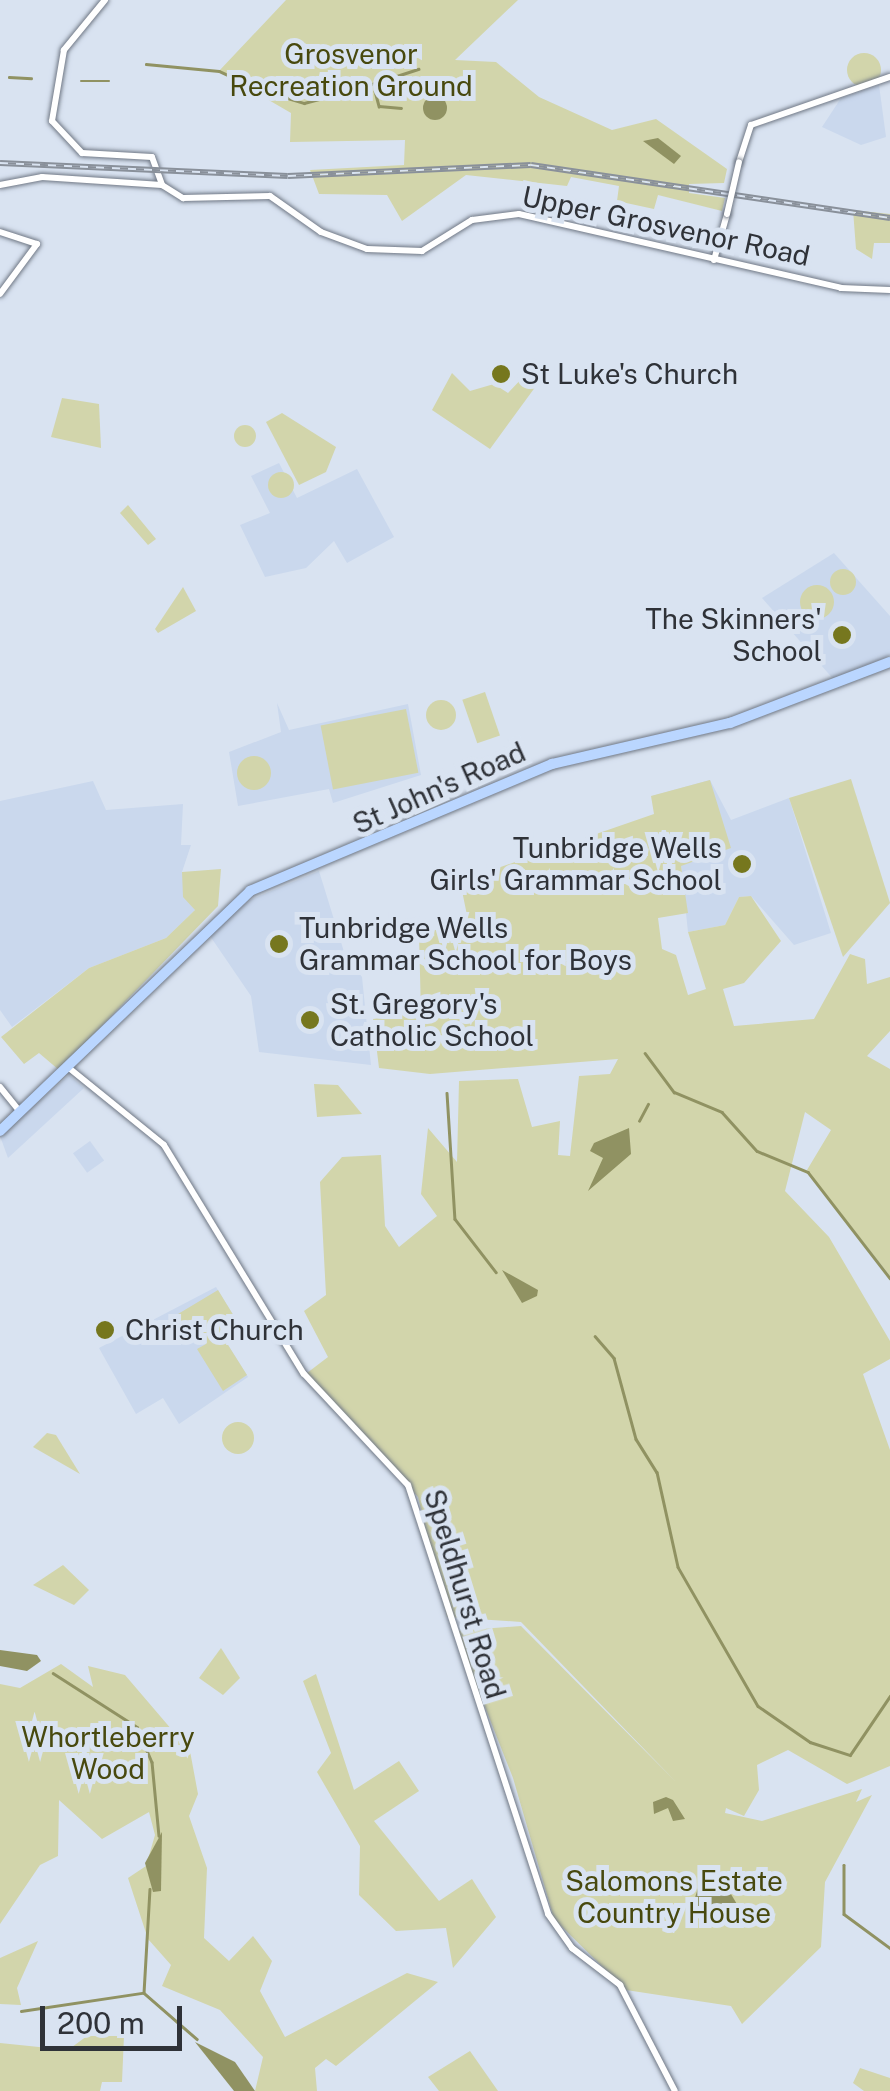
<!DOCTYPE html>
<html>
<head>
<meta charset="utf-8">
<style>
	body { margin:0 }
	#map { position:relative; width:890px; height:2091px; overflow:hidden; background:#d9e3f1; font-family:"Public Sans",sans-serif }
	div>[style] { position:absolute }
	[style*='--x'] { left:calc(var(--x)*1px); top:calc(var(--y)*1px); width:calc(var(--w)*1px); rotate:calc(var(--a)*1deg) }
	.built>* { inset:0; background:#cad8ed; transform-origin:0 0 }
	.green>* { inset:0; background:#d2d5ab; transform-origin:0 0 }
	.round { border-radius:50% }
	.water>* { inset:0; background:#909262 }
	.stream>* { height:2.5px; margin:-1.25px; padding:0 1.25px; transform-origin:1.25px; border-radius:1.25px; background:#909262 }
	.roads { filter:drop-shadow(0 0 2px #707885) drop-shadow(0 0 2px #707885) }
	.tertiary>* { height:6px; margin:-3px; padding:0 3px; transform-origin:3px; border-radius:3px; background:#fff }
	.trunk>* { height:10px; margin:-5px; padding:0 5px; transform-origin:5px; border-radius:5px; background:#bad6ff }
	.rail>* { height:6px; margin-top:-3px; transform-origin:0; background:repeating-linear-gradient(90deg,#d9e3f1 0 8px,#89909a 0 16px); box-sizing:border-box; border-block:2px solid #89909a }
	.bridges { filter:drop-shadow(0 0 2px #707885) drop-shadow(0 0 2px #707885) }
	.tertiary-bridge>* { height:6px; margin:-3px; padding:0 3px; transform-origin:3px; border-radius:3px; background:#fff }
	.dots>* { width:28px; height:28px; translate:-50% -50%; box-sizing:border-box; border:5px solid #d9e3f1; border-radius:50% }
	span { translate:-50% -50%; white-space:nowrap; text-align:center; line-height:1.15; -webkit-text-stroke:10px #d9e3f1; paint-order:stroke }
	.park-label { font-size:28px; color:#48490e }
	.street-label { font-size:28px; color:#2f3238 }
	.poi-label { font-size:28px; color:#2f3238 }
	.left { translate:0 -50%; text-align:left }
	.right { translate:-100% -50%; text-align:right }
	.scale { position:absolute; left:40px; top:2006px; width:142px; height:45px; box-sizing:border-box; border:5px solid #2f3238; border-top:0; padding-left:12px; font-size:30px; line-height:35px; white-space:nowrap; color:#2f3238; -webkit-text-stroke:8px #d9e3f1; paint-order:stroke }
</style>
</head>
<body>
<div id="map">
	<div class="built">
		<div style="clip-path:polygon(879px 85px,886px 137px,861px 145px,822px 127px,841px 98px)"></div>
		<div style="clip-path:polygon(279px 463px,297px 498px,357px 469px,394px 537px,347px 563px,334px 541px,306px 568px,265px 577px,240px 525px,270px 513px,251px 476px)"></div>
		<div style="clip-path:polygon(834px 553px,890px 616px,890px 655px,835px 681px,762px 598px)"></div>
		<div style="clip-path:polygon(277px 703px,289px 730px,408px 704px,421px 775px,333px 803px,329px 789px,238px 806px,229px 752px,281px 732px)"></div>
		<div style="clip-path:polygon(710px 780px,731px 820px,789px 798px,831px 933px,794px 945px,751px 896px,739px 897px,725px 925px,688px 932px,681px 866px,652px 796px)"></div>
		<div style="clip-path:polygon(93px 781px,106px 810px,183px 804px,181px 845px,191px 845px,182px 872px,195px 910px,166px 938px,89px 968px,12px 1027px,0 1010px,0 801px)"></div>
		<div style="clip-path:polygon(319px 871px,345px 955px,362px 977px,371px 1065px,259px 1052px,251px 996px,208px 933px,250px 900px)"></div>
		<div style="clip-path:polygon(69px 1075px,84px 1088px,8px 1158px,0 1136px)"></div>
		<div style="left:90px;top:1141px;width:24px;height:21px;rotate:54deg"></div>
		<div style="clip-path:polygon(216px 1287px,240px 1326px,223px 1337px,248px 1377px,179px 1424px,163px 1398px,136px 1414px,99px 1348px)"></div>
	</div>
	<div class="green">
		<div style="clip-path:polygon(286px 0,518px 0,455px 60px,496px 62px,539px 97px,612px 130px,656px 119px,727px 169px,724px 183px,689px 184px,689px 193px,725px 198px,722px 211px,658px 195px,654px 209px,617px 201px,619px 186px,571px 177px,567px 186px,466px 175px,402px 221px,387px 195px,319px 194px,310px 170px,404px 165px,405px 140px,290px 142px,291px 113px,219px 71px)"></div>
		<div class="round" style="left:847px;top:53px;width:34px;height:34px"></div>
		<div style="clip-path:polygon(853px 210px,890px 214px,890px 243px,874px 243px,872px 259px,856px 249px)"></div>
		<div style="clip-path:polygon(452px 373px,470px 391px,494px 384px,508px 393px,527px 373px,536px 386px,490px 449px,432px 410px)"></div>
		<div style="clip-path:polygon(62px 398px,99px 404px,101px 448px,51px 437px)"></div>
		<div style="clip-path:polygon(282px 413px,336px 447px,326px 472px,299px 485px,266px 422px)"></div>
		<div class="round" style="left:234px;top:425px;width:22px;height:22px"></div>
		<div class="round" style="left:268px;top:472px;width:26px;height:26px"></div>
		<div style="clip-path:polygon(128px 505px,156px 539px,148px 545px,120px 513px)"></div>
		<div class="round" style="left:830px;top:569px;width:26px;height:26px"></div>
		<div class="round" style="left:800px;top:585px;width:34px;height:34px"></div>
		<div style="clip-path:polygon(183px 587px,196px 611px,158px 633px,155px 629px)"></div>
		<div style="left:485px;top:692px;width:46px;height:24px;rotate:71deg"></div>
		<div class="round" style="left:426px;top:700px;width:30px;height:30px"></div>
		<div style="left:406px;top:709px;width:65px;height:87px;rotate:79deg"></div>
		<div class="round" style="left:237px;top:756px;width:34px;height:34px"></div>
		<div style="clip-path:polygon(851px 779px,890px 903px,843px 957px,789px 798px)"></div>
		<div style="clip-path:polygon(710px 780px,731px 848px,681px 866px,688px 913px,658px 918px,662px 949px,676px 955px,688px 995px,706px 989px,688px 932px,725px 925px,739px 897px,751px 896px,781px 941px,744px 983px,723px 989px,734px 1026px,814px 1019px,850px 954px,865px 959px,867px 984px,890px 977px,890px 1031px,867px 1056px,890px 1069px,890px 1276px,807px 1170px,831px 1130px,805px 1112px,785px 1191px,829px 1237px,890px 1341px,890px 1359px,863px 1374px,890px 1450px,890px 1766px,847px 1784px,788px 1750px,757px 1765px,759px 1790px,744px 1816px,726px 1808px,725px 1813px,762px 1821px,862px 1789px,856px 1802px,872px 1795px,825px 1882px,821px 1947px,742px 2024px,731px 2006px,626px 1990px,554px 1919px,513px 1778px,455px 1631px,521px 1626px,677px 1783px,521px 1622px,447px 1617px,418px 1497px,307px 1373px,328px 1357px,304px 1311px,326px 1295px,320px 1182px,342px 1157px,381px 1155px,385px 1226px,399px 1247px,437px 1216px,421px 1194px,428px 1128px,457px 1162px,459px 1081px,518px 1079px,532px 1127px,560px 1121px,558px 1155px,570px 1156px,579px 1076px,610px 1074px,618px 1059px,430px 1074px,379px 1068px,373px 1019px,421px 1013px,419px 935px,468px 920px,460px 881px,654px 814px,651px 796px)"></div>
		<div style="clip-path:polygon(221px 869px,218px 906px,59px 1070px,39px 1053px,24px 1064px,1px 1037px,89px 968px,166px 938px,195px 910px,183px 897px,182px 872px)"></div>
		<div style="clip-path:polygon(314px 1084px,338px 1085px,362px 1114px,317px 1117px)"></div>
		<div style="clip-path:polygon(218px 1290px,240px 1326px,223px 1337px,247px 1375px,223px 1391px,197px 1349px,206px 1344px,200px 1332px,176px 1345px,163px 1323px)"></div>
		<div class="round" style="left:222px;top:1422px;width:32px;height:32px"></div>
		<div style="clip-path:polygon(47px 1433px,56px 1435px,80px 1474px,33px 1447px)"></div>
		<div style="clip-path:polygon(63px 1565px,89px 1590px,74px 1605px,33px 1585px)"></div>
		<div style="clip-path:polygon(221px 1648px,240px 1678px,223px 1695px,199px 1678px)"></div>
		<div style="clip-path:polygon(61px 1664px,93px 1687px,88px 1666px,125px 1675px,190px 1751px,198px 1794px,189px 1816px,207px 1868px,204px 1938px,229px 1961px,253px 1936px,272px 1961px,260px 1991px,285px 2037px,407px 1973px,438px 1982px,336px 2066px,326px 2059px,315px 2068px,317px 2091px,255px 2091px,263px 2057px,220px 2010px,162px 1986px,171px 1965px,148px 1939px,128px 1878px,146px 1866px,155px 1835px,149px 1812px,102px 1839px,59px 1800px,58px 1856px,40px 1865px,0 1924px,0 1684px,20px 1688px)"></div>
		<div style="clip-path:polygon(316px 1674px,354px 1790px,399px 1761px,419px 1791px,374px 1821px,439px 1901px,472px 1879px,496px 1917px,453px 1968px,446px 1928px,396px 1931px,359px 1895px,360px 1846px,317px 1772px,331px 1753px,303px 1681px)"></div>
		<div style="clip-path:polygon(38px 1941px,17px 1988px,21px 2005px,0 2004px,0 1958px)"></div>
		<div style="clip-path:polygon(87px 2036px,124px 2036px,122px 2082px,102px 2082px,100px 2091px,0 2091px,0 2043px,68px 2050px)"></div>
		<div style="clip-path:polygon(470px 2051px,498px 2091px,439px 2091px,428px 2077px)"></div>
		<div style="clip-path:polygon(860px 2068px,890px 2078px,890px 2091px,864px 2091px,853px 2083px)"></div>
	</div>
	<div class="water">
		<div class="round" style="left:423px;top:96px;width:24px;height:24px"></div>
		<div style="clip-path:polygon(658px 138px,681px 156px,674px 164px,643px 141px)"></div>
		<div style="clip-path:polygon(629px 1128px,631px 1154px,588px 1191px,603px 1158px,590px 1151px,594px 1143px)"></div>
		<div style="clip-path:polygon(502px 1270px,538px 1290px,537px 1296px,522px 1303px)"></div>
		<div style="clip-path:polygon(0 1650px,37px 1655px,41px 1661px,27px 1671px,0 1666px)"></div>
		<div style="clip-path:polygon(666px 1797px,673px 1800px,685px 1819px,673px 1821px,668px 1808px,654px 1814px,653px 1802px)"></div>
		<div style="clip-path:polygon(162px 1832px,161px 1891px,153px 1892px,145px 1863px)"></div>
		<div style="clip-path:polygon(722px 1879px,741px 1911px,724px 1923px,693px 1904px,698px 1888px)"></div>
		<div style="clip-path:polygon(195px 2042px,235px 2062px,255px 2091px,234px 2091px)"></div>
	</div>
	<div class="stream">
		<div style="--x:146;--y:64;--w:73;--a:5.5"></div>
		<div style="--x:219;--y:71;--w:43;--a:24.8"></div>
		<div style="--x:9;--y:77;--w:22;--a:3"></div>
		<div style="--x:81;--y:81;--w:28;--a:0"></div>
		<div style="--x:261;--y:90;--w:45;--a:16.8"></div>
		<div style="--x:304;--y:103;--w:20;--a:-15"></div>
		<div style="--x:375;--y:91;--w:16;--a:75"></div>
		<div style="--x:379;--y:106;--w:22;--a:5"></div>
		<div style="--x:329;--y:98;--w:94;--a:-18"></div>
		<div style="--x:645;--y:1053;--w:49;--a:53.4"></div>
		<div style="--x:674;--y:1092;--w:52;--a:22.6"></div>
		<div style="--x:722;--y:1112;--w:52;--a:48.1"></div>
		<div style="--x:757;--y:1151;--w:55;--a:22.4"></div>
		<div style="--x:808;--y:1172;--w:134;--a:52.3"></div>
		<div style="--x:447;--y:1093;--w:126;--a:86.4"></div>
		<div style="--x:455;--y:1219;--w:67;--a:52.3"></div>
		<div style="--x:639;--y:1121;--w:19;--a:-62"></div>
		<div style="--x:595;--y:1336;--w:29;--a:49"></div>
		<div style="--x:614;--y:1358;--w:84;--a:74.8"></div>
		<div style="--x:636;--y:1439;--w:39;--a:58"></div>
		<div style="--x:657;--y:1472;--w:97;--a:77.5"></div>
		<div style="--x:678;--y:1567;--w:160;--a:60.1"></div>
		<div style="--x:758;--y:1706;--w:63;--a:34.7"></div>
		<div style="--x:810;--y:1742;--w:42;--a:18"></div>
		<div style="--x:850;--y:1755;--w:71;--a:-55.9"></div>
		<div style="--x:53;--y:1673;--w:100;--a:32.7"></div>
		<div style="--x:137;--y:1727;--w:38;--a:67"></div>
		<div style="--x:152;--y:1762;--w:74;--a:84.6"></div>
		<div style="--x:844;--y:1865;--w:49;--a:90"></div>
		<div style="--x:844;--y:1914;--w:57;--a:36.5"></div>
		<div style="--x:150;--y:1889;--w:104;--a:93.3"></div>
		<div style="--x:144;--y:1993;--w:70;--a:41"></div>
		<div style="--x:21;--y:2011;--w:122;--a:-8.5"></div>
	</div>
	<div class="roads">
		<div class="tertiary">
			<div style="--x:105;--y:0;--w:65;--a:129.4"></div>
			<div style="--x:64;--y:50;--w:72;--a:99.6"></div>
			<div style="--x:52;--y:121;--w:44;--a:46.8"></div>
			<div style="--x:82;--y:153;--w:70;--a:3.3"></div>
			<div style="--x:152;--y:157;--w:30;--a:70"></div>
			<div style="--x:739;--y:162;--w:39;--a:-72"></div>
			<div style="--x:751;--y:125;--w:147;--a:-19.1"></div>
			<div style="--x:0;--y:185;--w:43;--a:-10.8"></div>
			<div style="--x:42;--y:177;--w:120;--a:3.8"></div>
			<div style="--x:162;--y:185;--w:25;--a:32"></div>
			<div style="--x:183;--y:198;--w:87;--a:-1.3"></div>
			<div style="--x:270;--y:196;--w:62;--a:35.2"></div>
			<div style="--x:321;--y:232;--w:49;--a:20.3"></div>
			<div style="--x:367;--y:249;--w:55;--a:2.1"></div>
			<div style="--x:422;--y:251;--w:59;--a:-31.8"></div>
			<div style="--x:472;--y:220;--w:47;--a:-7.3"></div>
			<div style="--x:519;--y:214;--w:330;--a:12.9"></div>
			<div style="--x:841;--y:288;--w:49;--a:2.3"></div>
			<div style="--x:0;--y:232;--w:39;--a:18"></div>
			<div style="--x:37;--y:244;--w:62;--a:126.5"></div>
			<div style="--x:714;--y:260;--w:48;--a:-74.2"></div>
			<div style="--x:69;--y:1068;--w:122;--a:39"></div>
			<div style="--x:164;--y:1145;--w:268;--a:58.6"></div>
			<div style="--x:304;--y:1374;--w:152;--a:46.9"></div>
			<div style="--x:408;--y:1485;--w:451;--a:71.9"></div>
			<div style="--x:548;--y:1914;--w:42;--a:54.8"></div>
			<div style="--x:572;--y:1948;--w:61;--a:37.6"></div>
			<div style="--x:620;--y:1985;--w:119;--a:62.6"></div>
			<div style="--x:0;--y:1087;--w:33;--a:51"></div>
		</div>
		<div class="trunk">
			<div style="--x:0;--y:1131;--w:347;--a:-43.8"></div>
			<div style="--x:250;--y:891;--w:328;--a:-22.8"></div>
			<div style="--x:552;--y:764;--w:183;--a:-13"></div>
			<div style="--x:730;--y:723;--w:171;--a:-20.9"></div>
		</div>
	</div>
	<div class="rail">
		<div style="--x:0;--y:163;--w:288;--a:2.6"></div>
		<div style="--x:288;--y:176;--w:243;--a:-2.6"></div>
		<div style="--x:531;--y:165;--w:363;--a:8.4"></div>
	</div>
	<div class="bridges">
		<div class="tertiary-bridge">
			<div style="--x:727;--y:214;--w:53;--a:-77"></div>
		</div>
	</div>
	<div class="dots">
		<div style="left:501px;top:374px;background:#76771e"></div>
		<div style="left:842px;top:635px;background:#76771e"></div>
		<div style="left:742px;top:864px;background:#76771e"></div>
		<div style="left:279px;top:944px;background:#76771e"></div>
		<div style="left:310px;top:1020px;background:#76771e"></div>
		<div style="left:105px;top:1330px;background:#76771e"></div>
	</div>
	<div class="park-label">
		<span style="left:351px;top:70px">Grosvenor<br>Recreation Ground</span>
		<span style="left:108px;top:1753px">Whortleberry<br>Wood</span>
		<span style="left:674px;top:1897px">Salomons Estate<br>Country House</span>
	</div>
	<div class="street-label">
		<span style="left:666px;top:226px;rotate:12deg">Upper Grosvenor Road</span>
		<span style="left:439px;top:788px;rotate:-24deg">St John's Road</span>
		<span style="left:465px;top:1594px;rotate:73deg">Speldhurst Road</span>
	</div>
	<div class="poi-label">
		<span class="left" style="left:521px;top:374px">St Luke's Church</span>
		<span class="right" style="left:822px;top:635px">The Skinners'<br>School</span>
		<span class="right" style="left:722px;top:864px">Tunbridge Wells<br>Girls' Grammar School</span>
		<span class="left" style="left:299px;top:944px">Tunbridge Wells<br>Grammar School for Boys</span>
		<span class="left" style="left:330px;top:1020px">St. Gregory's<br>Catholic School</span>
		<span class="left" style="left:125px;top:1330px">Christ Church</span>
	</div>
	<div class="scale">200 m</div>
</div>
</body>
</html>
